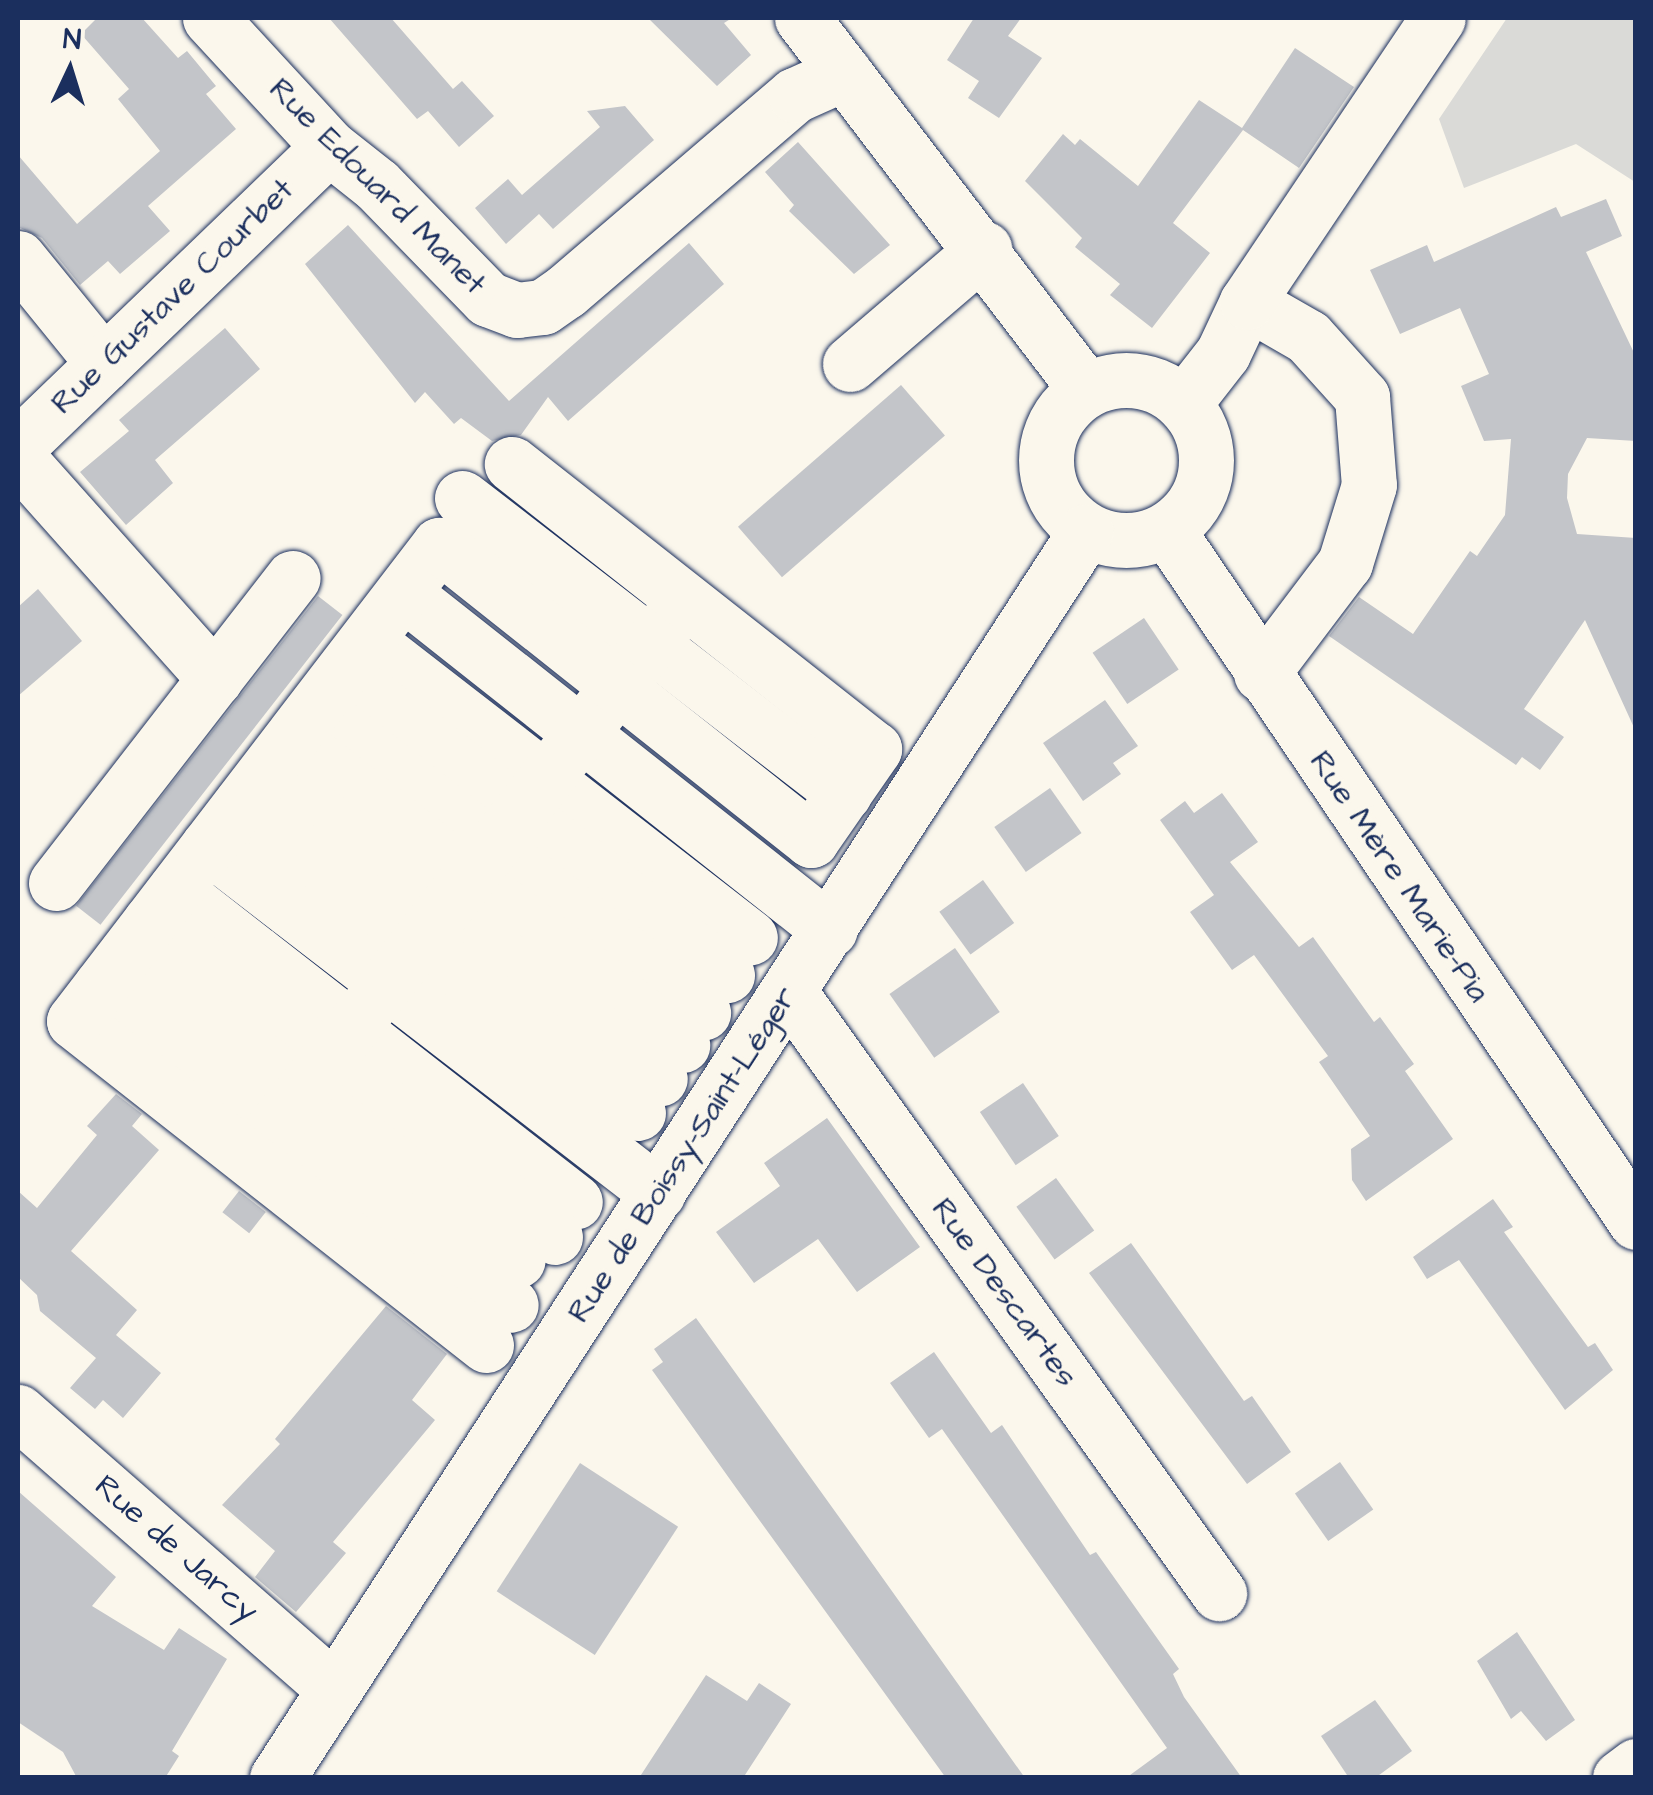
<!DOCTYPE html>
<html>
<head>
<meta charset="utf-8">
<style>
	body { margin:0 }
	#map { position:relative; width:1653px; height:1795px; overflow:hidden; background:#fbf7ec; font-family:"Architects Daughter",sans-serif }
	div>[style] { position:absolute }
	[style*='--x'] { left:calc(var(--x)*1px); top:calc(var(--y)*1px); width:calc(var(--w)*1px); rotate:calc(var(--a)*1deg) }
	.green>* { inset:0; background:#dadad7 }
	.building>* { inset:0; background:#c3c5c9; transform-origin:0 0 }
	.roads { filter:drop-shadow(0 0 2px #1b2f5e) drop-shadow(0 0 2px #1b2f5e) }
	.minor>* { height:55px; margin:-27.5px; padding:0 27.5px; transform-origin:27.5px; border-radius:27.5px; background:#fbf7ec }
	.major>* { height:55px; margin:-27.5px; padding:0 27.5px; transform-origin:27.5px; border-radius:27.5px; background:#fbf7ec }
	.major>.ring { margin:-27.5px; padding:0; box-sizing:content-box; background:none; border:55px solid #fbf7ec; border-radius:50% }
	span { translate:-50% -50%; white-space:nowrap; text-align:center; line-height:1.15; -webkit-text-stroke:8px #fbf7ec; paint-order:stroke }
	.street-label { font-size:32px; color:#1b2f5e }
	.frame { position:absolute; inset:0; border:20px solid #1b2f5e; pointer-events:none }
	.north { position:absolute; left:20px; top:20px; width:100px; height:100px; -webkit-text-stroke:8px #fbf7ec; paint-order:stroke; rotate:4deg; font-size:28px; font-weight:700; line-height:40px; text-align:center; color:#1b2f5e }
	.north::after { content:''; display:block; margin:auto; width:35px; height:45px; background:#1b2f5e; clip-path:polygon(50% 0,100% 100%,50% 72%,0 100%) }
</style>
</head>
<body>
<div id="map">
	<div class="green">
		<div style="clip-path:polygon(1507px 18px,1635px 18px,1635px 182px,1576px 144px,1464px 188px,1439px 119px)"></div>
	</div>
	<div class="building">
		<div style="clip-path:polygon(97px 18px,142px 18px,178px 58px,187px 51px,216px 86px,206px 94px,236px 129px,148px 206px,170px 231px,120px 274px,108px 261px,80px 285px,42px 238px,18px 227px,18px 155px,77px 224px,160px 151px,118px 99px,129px 89px,81px 34px)"></div>
		<div style="clip-path:polygon(329px 18px,391px 18px,453px 89px,462px 81px,494px 116px,459px 147px,428px 111px,417px 119px)"></div>
		<div style="clip-path:polygon(648px 18px,732px 18px,724px 23px,751px 55px,717px 86px)"></div>
		<div style="clip-path:polygon(974px 18px,1021px 18px,1008px 36px,1042px 58px,999px 118px,968px 98px,979px 81px,947px 60px)"></div>
		<div style="clip-path:polygon(1295px 48px,1354px 87px,1299px 168px,1243px 130px,1173px 223px,1210px 253px,1152px 328px,1110px 295px,1120px 284px,1075px 247px,1082px 238px,1025px 181px,1063px 134px,1075px 145px,1080px 139px,1138px 186px,1199px 100px,1242px 128px)"></div>
		<div style="clip-path:polygon(625px 106px,654px 140px,553px 229px,539px 214px,506px 244px,475px 208px,508px 179px,522px 195px,600px 127px,587px 111px)"></div>
		<div style="clip-path:polygon(798px 142px,890px 245px,854px 274px,789px 211px,794px 205px,765px 172px)"></div>
		<div style="clip-path:polygon(1606px 199px,1622px 236px,1586px 252px,1636px 357px,1636px 441px,1587px 438px,1568px 474px,1567px 498px,1577px 534px,1636px 538px,1636px 732px,1585px 620px,1524px 709px,1564px 737px,1540px 770px,1522px 757px,1516px 765px,1329px 636px,1359px 597px,1413px 634px,1470px 551px,1477px 556px,1505px 515px,1511px 439px,1484px 441px,1461px 386px,1489px 374px,1460px 308px,1400px 334px,1370px 270px,1427px 245px,1434px 262px,1556px 207px,1561px 217px)"></div>
		<div style="clip-path:polygon(348px 225px,509px 401px,689px 243px,724px 284px,568px 421px,548px 397px,521px 435px,492px 441px,461px 418px,454px 424px,425px 392px,415px 403px,305px 264px)"></div>
		<div style="clip-path:polygon(225px 328px,260px 369px,155px 460px,173px 483px,126px 525px,80px 472px,129px 431px,119px 420px)"></div>
		<div style="left:901px;top:385px;width:67px;height:216px;rotate:49deg"></div>
		<div style="clip-path:polygon(38px 589px,82px 641px,18px 696px,18px 607px)"></div>
		<div style="left:318px;top:596px;width:31px;height:393px;rotate:38deg"></div>
		<div style="left:1144px;top:618px;width:62px;height:62px;rotate:56deg"></div>
		<div style="clip-path:polygon(1105px 700px,1138px 746px,1113px 763px,1121px 774px,1083px 801px,1043px 743px)"></div>
		<div style="left:1050px;top:788px;width:55px;height:68px;rotate:55deg"></div>
		<div style="clip-path:polygon(1222px 793px,1258px 842px,1230px 862px,1299px 947px,1313px 937px,1374px 1022px,1380px 1017px,1414px 1064px,1405px 1071px,1453px 1139px,1366px 1201px,1352px 1180px,1351px 1149px,1370px 1136px,1319px 1062px,1328px 1056px,1254px 955px,1232px 970px,1190px 912px,1214px 895px,1160px 820px,1185px 801px,1194px 813px)"></div>
		<div style="left:983px;top:880px;width:53px;height:54px;rotate:54deg"></div>
		<div style="left:955px;top:948px;width:78px;height:80px;rotate:55deg"></div>
		<div style="left:1023px;top:1083px;width:64px;height:52px;rotate:56deg"></div>
		<div style="clip-path:polygon(116px 1094px,142px 1114px,132px 1126px,159px 1150px,71px 1251px,137px 1310px,116px 1335px,161px 1373px,123px 1418px,103px 1400px,95px 1409px,70px 1388px,96px 1358px,40px 1311px,37px 1295px,18px 1277px,18px 1191px,37px 1208px,97px 1135px,87px 1126px)"></div>
		<div style="clip-path:polygon(827px 1118px,920px 1247px,857px 1292px,818px 1239px,754px 1283px,716px 1232px,780px 1186px,764px 1163px)"></div>
		<div style="left:1056px;top:1178px;width:65px;height:49px;rotate:54deg"></div>
		<div style="left:239px;top:1191px;width:34px;height:27px;rotate:38deg"></div>
		<div style="clip-path:polygon(1493px 1199px,1513px 1227px,1504px 1232px,1588px 1347px,1595px 1343px,1613px 1370px,1565px 1410px,1459px 1260px,1427px 1279px,1413px 1257px)"></div>
		<div style="clip-path:polygon(1131px 1243px,1244px 1401px,1252px 1396px,1291px 1452px,1247px 1484px,1089px 1273px)"></div>
		<div style="clip-path:polygon(386px 1306px,447px 1354px,412px 1400px,435px 1420px,333px 1542px,346px 1553px,296px 1612px,255px 1577px,275px 1551px,222px 1505px,280px 1444px,275px 1439px)"></div>
		<div style="clip-path:polygon(696px 1318px,857px 1542px,1025px 1778px,946px 1778px,739px 1492px,652px 1370px,663px 1362px,654px 1349px)"></div>
		<div style="clip-path:polygon(934px 1352px,991px 1433px,1002px 1425px,1090px 1555px,1096px 1552px,1179px 1669px,1173px 1674px,1184px 1697px,1242px 1778px,1126px 1778px,1167px 1748px,942px 1429px,929px 1438px,890px 1383px)"></div>
		<div style="left:1340px;top:1462px;width:58px;height:55px;rotate:55deg"></div>
		<div style="left:580px;top:1463px;width:117px;height:153px;rotate:33deg"></div>
		<div style="clip-path:polygon(18px 1491px,116px 1577px,92px 1606px,164px 1650px,179px 1628px,227px 1659px,172px 1751px,179px 1756px,165px 1778px,77px 1778px,63px 1752px,18px 1722px)"></div>
		<div style="clip-path:polygon(1517px 1632px,1575px 1720px,1546px 1741px,1521px 1711px,1511px 1719px,1477px 1661px)"></div>
		<div style="clip-path:polygon(706px 1675px,747px 1701px,759px 1683px,791px 1704px,743px 1778px,639px 1778px)"></div>
		<div style="clip-path:polygon(1375px 1700px,1412px 1751px,1375px 1778px,1349px 1778px,1321px 1736px)"></div>
	</div>
	<div class="roads">
		<div class="minor">
			<div style="--x:210;--y:18;--w:176;--a:47.3"></div>
			<div style="--x:329;--y:147;--w:61;--a:38.4"></div>
			<div style="--x:377;--y:185;--w:159;--a:45.8"></div>
			<div style="--x:488;--y:299;--w:31;--a:21"></div>
			<div style="--x:517;--y:310;--w:26;--a:-7"></div>
			<div style="--x:543;--y:307;--w:28;--a:-35"></div>
			<div style="--x:566;--y:291;--w:301;--a:-40.6"></div>
			<div style="--x:795;--y:95;--w:54;--a:-24.2"></div>
			<div style="--x:18;--y:258;--w:136;--a:50.9"></div>
			<div style="--x:1247;--y:302;--w:70;--a:29.8"></div>
			<div style="--x:1308;--y:337;--w:81;--a:48"></div>
			<div style="--x:1362;--y:397;--w:88;--a:85.5"></div>
			<div style="--x:1369;--y:485;--w:82;--a:107.1"></div>
			<div style="--x:1345;--y:563;--w:139;--a:127.1"></div>
			<div style="--x:850;--y:364;--w:177;--a:-40.6"></div>
			<div style="--x:1184;--y:403;--w:63;--a:-52"></div>
			<div style="--x:1223;--y:353;--w:56;--a:-64.8"></div>
			<div style="--x:1247;--y:302;--w:342;--a:-56.1"></div>
			<div style="--x:18;--y:446;--w:431;--a:-43.9"></div>
			<div style="--x:18;--y:458;--w:296;--a:48.3"></div>
			<div style="--x:462;--y:498;--w:483;--a:37.7"></div>
			<div style="--x:1167;--y:530;--w:836;--a:55.87"></div>
			<div style="--x:406;--y:595;--w:540;--a:38.31"></div>
			<div style="--x:369;--y:642;--w:482;--a:37.8"></div>
			<div style="--x:343;--y:674;--w:488;--a:38.1"></div>
			<div style="--x:316;--y:709;--w:492;--a:38.1"></div>
			<div style="--x:292;--y:739;--w:496;--a:38.1"></div>
			<div style="--x:266;--y:772;--w:499;--a:37.9"></div>
			<div style="--x:241;--y:804;--w:503;--a:37.89"></div>
			<div style="--x:208;--y:846;--w:568;--a:37.64"></div>
			<div style="--x:56;--y:883;--w:386;--a:-52.2"></div>
			<div style="--x:175;--y:890;--w:507;--a:37.95"></div>
			<div style="--x:150;--y:922;--w:513;--a:37.87"></div>
			<div style="--x:126;--y:954;--w:497;--a:38"></div>
			<div style="--x:101;--y:986;--w:519;--a:37.88"></div>
			<div style="--x:790;--y:993;--w:738;--a:54.44"></div>
			<div style="--x:251;--y:1157;--w:703;--a:-52.1"></div>
			<div style="--x:486;--y:1345;--w:524;--a:-141.82"></div>
			<div style="--x:74;--y:1021;--w:600;--a:-52.52"></div>
			<div style="--x:439;--y:545;--w:475;--a:38.4"></div>
			<div style="--x:811;--y:840;--w:111;--a:-55.3"></div>
			<div style="--x:874;--y:749;--w:461;--a:-141.8"></div>
			<div style="--x:18;--y:1412;--w:419;--a:41.2"></div>
			<div style="--x:1620;--y:1778;--w:20;--a:-37"></div>
		</div>
		<div class="major">
			<div style="--x:802;--y:18;--w:468;--a:52.6"></div>
			<div class="ring" style="left:1046px;top:380px;width:105px;height:105px"></div>
			<div style="--x:277;--y:1778;--w:1486;--a:-57.03"></div>
		</div>
	</div>
	<div class="street-label">
		<span style="left:377px;top:187px;rotate:45deg">Rue Edouard Manet</span>
		<span style="left:173px;top:297px;rotate:-44deg">Rue Gustave Courbet</span>
		<span style="left:1399px;top:877px;rotate:56deg">Rue Mère Marie-Pia</span>
		<span style="left:683px;top:1155px;rotate:-57deg">Rue de Boissy-Saint-Léger</span>
		<span style="left:1004px;top:1293px;rotate:54deg">Rue Descartes</span>
		<span style="left:176px;top:1549px;rotate:41deg">Rue de Jarcy</span>
	</div>
	<div class="frame"></div>
	<div class="north">N</div>
</div>
</body>
</html>
